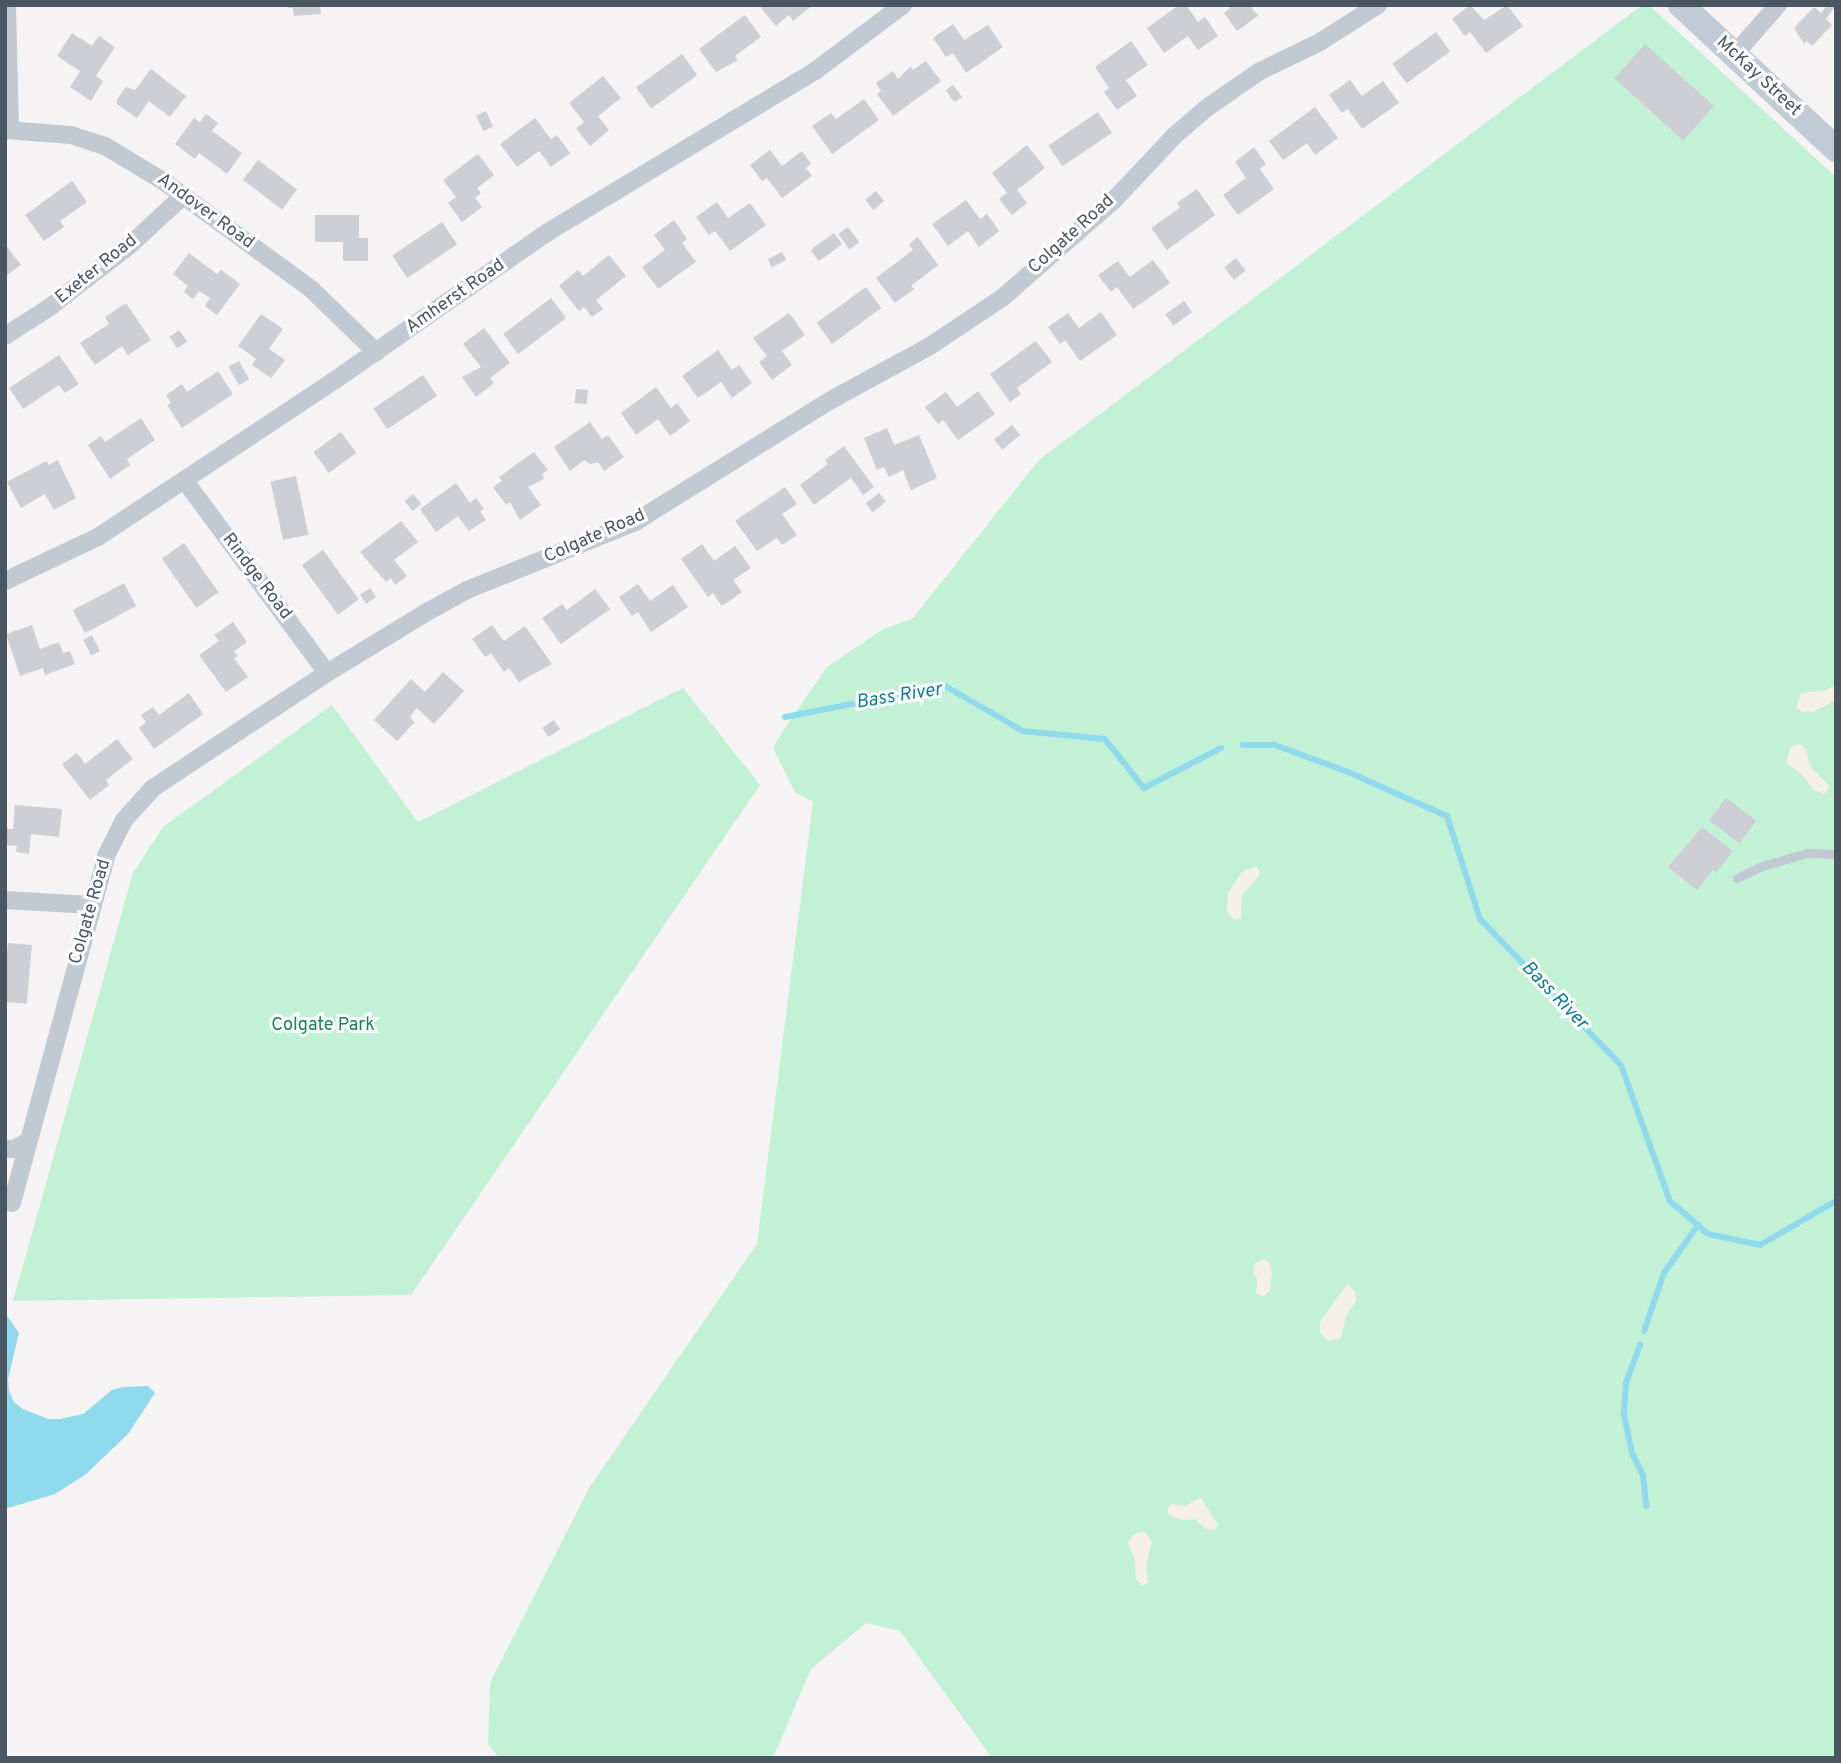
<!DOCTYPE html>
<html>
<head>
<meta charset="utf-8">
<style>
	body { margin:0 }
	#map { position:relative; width:1841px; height:1763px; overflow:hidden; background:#f5f3f3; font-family:Overpass,sans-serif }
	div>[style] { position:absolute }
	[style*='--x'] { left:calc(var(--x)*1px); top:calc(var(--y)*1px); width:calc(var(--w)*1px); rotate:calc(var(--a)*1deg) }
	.green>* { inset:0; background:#c3f1d5 }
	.sand>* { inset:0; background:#f5f0e5 }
	.water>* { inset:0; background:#90daee }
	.stream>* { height:6px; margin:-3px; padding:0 3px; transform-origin:3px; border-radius:3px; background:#90daee }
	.building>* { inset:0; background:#cdcfd5; transform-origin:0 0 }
	.lane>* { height:9px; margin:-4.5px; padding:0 4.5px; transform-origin:4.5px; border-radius:4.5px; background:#c1cad2 }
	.street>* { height:18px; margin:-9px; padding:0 9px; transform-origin:9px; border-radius:9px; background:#c1cad2 }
	.secondary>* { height:26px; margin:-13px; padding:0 13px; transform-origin:13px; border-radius:13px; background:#c1cbd6 }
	span { translate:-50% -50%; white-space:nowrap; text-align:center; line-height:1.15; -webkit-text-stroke:6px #fff; paint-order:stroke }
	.street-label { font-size:18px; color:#4a5661 }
	.park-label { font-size:18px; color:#17864f }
	.water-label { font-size:19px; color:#0c7c9b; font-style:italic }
	.frame { position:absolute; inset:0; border:7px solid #4a5661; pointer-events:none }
</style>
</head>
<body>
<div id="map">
	<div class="green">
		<div style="clip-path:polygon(1642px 5px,1649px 5px,1836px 177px,1836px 1758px,992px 1758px,900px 1631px,866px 1623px,811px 1669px,773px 1758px,499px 1758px,488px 1744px,490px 1683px,589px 1488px,757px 1244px,813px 802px,794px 791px,775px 752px,774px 746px,784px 729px,827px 667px,883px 629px,912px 619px,1039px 460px)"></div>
		<div style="clip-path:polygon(683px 688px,760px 785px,411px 1295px,13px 1301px,133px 873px,163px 827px,332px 705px,418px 822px)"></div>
	</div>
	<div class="sand">
		<div style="clip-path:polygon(1836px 684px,1836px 700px,1813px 712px,1803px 712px,1796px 708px,1801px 693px,1827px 690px)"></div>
		<div style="clip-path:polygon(1800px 744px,1806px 749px,1810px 766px,1829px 786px,1825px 794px,1814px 790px,1803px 776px,1786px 762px,1791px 746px)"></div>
		<div style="clip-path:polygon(1257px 866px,1260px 875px,1242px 895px,1241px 918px,1234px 920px,1227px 912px,1228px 893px,1242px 872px)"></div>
		<div style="clip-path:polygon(1265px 1259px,1270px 1263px,1272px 1271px,1270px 1291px,1264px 1296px,1256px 1294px,1257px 1278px,1253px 1272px,1255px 1263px)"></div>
		<div style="clip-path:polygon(1347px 1284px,1355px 1291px,1356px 1301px,1346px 1317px,1341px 1338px,1328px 1341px,1320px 1333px,1320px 1322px)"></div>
		<div style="clip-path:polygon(1201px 1497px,1218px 1525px,1214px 1530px,1206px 1529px,1195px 1519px,1182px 1520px,1168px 1515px,1168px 1507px,1171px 1504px,1185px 1506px)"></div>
		<div style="clip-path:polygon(1141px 1532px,1146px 1533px,1152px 1541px,1146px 1566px,1148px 1582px,1142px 1586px,1136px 1579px,1135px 1560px,1128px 1543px,1133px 1535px)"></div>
	</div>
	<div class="water">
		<div style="clip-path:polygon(8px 1317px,19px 1333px,8px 1379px,9px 1391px,14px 1402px,23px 1409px,48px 1419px,60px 1419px,83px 1414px,112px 1390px,123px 1387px,148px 1386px,155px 1393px,128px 1434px,85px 1475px,55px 1494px,5px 1509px,5px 1318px)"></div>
	</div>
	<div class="stream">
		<div style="--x:785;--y:717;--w:163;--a:-11"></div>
		<div style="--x:945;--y:686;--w:90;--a:30"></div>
		<div style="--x:1023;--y:731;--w:82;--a:5.6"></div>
		<div style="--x:1105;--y:739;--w:63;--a:51.5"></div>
		<div style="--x:1144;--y:788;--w:87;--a:-27.5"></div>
		<div style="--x:1243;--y:745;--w:32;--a:0"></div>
		<div style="--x:1275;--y:745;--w:78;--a:20.3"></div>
		<div style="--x:1348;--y:772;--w:108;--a:24"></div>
		<div style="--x:1447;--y:816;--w:108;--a:72.2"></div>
		<div style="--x:1480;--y:919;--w:203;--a:46"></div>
		<div style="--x:1621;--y:1065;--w:145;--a:70.2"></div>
		<div style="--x:1670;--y:1201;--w:50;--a:41"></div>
		<div style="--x:1708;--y:1234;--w:53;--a:11.9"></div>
		<div style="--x:1760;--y:1245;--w:88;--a:-30.1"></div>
		<div style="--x:1644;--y:1331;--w:61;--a:-71"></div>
		<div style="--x:1664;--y:1273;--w:59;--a:-54.7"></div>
		<div style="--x:1640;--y:1345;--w:40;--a:110.2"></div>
		<div style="--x:1626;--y:1383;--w:32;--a:94"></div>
		<div style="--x:1624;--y:1415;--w:39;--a:78"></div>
		<div style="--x:1632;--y:1453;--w:25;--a:63"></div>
		<div style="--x:1643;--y:1475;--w:31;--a:84"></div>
	</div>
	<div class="building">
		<div style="clip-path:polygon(288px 5px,320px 5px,321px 14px,294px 16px,293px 8px,289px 8px)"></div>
		<div style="clip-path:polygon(765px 5px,813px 5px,793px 21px,789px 15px,776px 26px,761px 8px)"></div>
		<div style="clip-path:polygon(1179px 5px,1186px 5px,1198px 22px,1205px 17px,1218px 36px,1198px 50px,1188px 36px,1164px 53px,1147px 28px)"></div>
		<div style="clip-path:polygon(1228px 5px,1250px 5px,1258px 16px,1237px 31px,1224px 13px,1230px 8px)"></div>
		<div style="clip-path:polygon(1470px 5px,1484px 20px,1507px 5px,1523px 26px,1486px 53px,1470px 32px,1465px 36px,1452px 19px)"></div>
		<div style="clip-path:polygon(1827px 5px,1836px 5px,1826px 19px,1832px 25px,1812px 46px,1807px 41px,1804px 44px,1794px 28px,1814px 7px,1821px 13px)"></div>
		<div style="clip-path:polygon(745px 15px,761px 37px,735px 56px,738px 60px,716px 72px,699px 49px)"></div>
		<div style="clip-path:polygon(953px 24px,964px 40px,988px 25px,1003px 47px,966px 73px,953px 53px,946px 57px,933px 38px)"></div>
		<div style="left:1436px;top:32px;width:24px;height:54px;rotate:54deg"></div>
		<div style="clip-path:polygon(72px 33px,92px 46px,99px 36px,115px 47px,96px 76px,103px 81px,91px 101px,70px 87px,80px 71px,57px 56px)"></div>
		<div style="clip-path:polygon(1131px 41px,1148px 65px,1126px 80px,1137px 96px,1117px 110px,1104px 92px,1109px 88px,1095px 67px)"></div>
		<div style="left:1645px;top:44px;width:93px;height:46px;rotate:42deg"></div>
		<div style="left:682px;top:54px;width:26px;height:57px;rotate:54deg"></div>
		<div style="clip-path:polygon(926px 61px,941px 81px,893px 116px,877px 94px,881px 91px,876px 83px,893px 71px,898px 79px,911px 66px,913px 70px)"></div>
		<div style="clip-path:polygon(151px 69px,186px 96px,170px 117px,149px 101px,137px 118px,117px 104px,117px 99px,126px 87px,135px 90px)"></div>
		<div style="clip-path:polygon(603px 76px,621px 98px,598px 116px,609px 130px,590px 146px,576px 128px,584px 122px,569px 103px)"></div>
		<div style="clip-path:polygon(1350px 80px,1362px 96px,1383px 81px,1399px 103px,1362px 129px,1348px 109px,1342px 113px,1329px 95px)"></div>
		<div style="left:953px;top:85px;width:15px;height:9px;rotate:53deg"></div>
		<div style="clip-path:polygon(864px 99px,879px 120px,832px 154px,812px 126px,831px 113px,836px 119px)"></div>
		<div style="clip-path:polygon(1315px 107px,1338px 138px,1315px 155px,1307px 143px,1283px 160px,1269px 141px)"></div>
		<div style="left:486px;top:111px;width:17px;height:11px;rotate:65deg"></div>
		<div style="left:1098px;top:112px;width:25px;height:60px;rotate:56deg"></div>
		<div style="clip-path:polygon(206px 114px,218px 123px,212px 131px,242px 153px,227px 174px,199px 153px,195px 159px,175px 144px,194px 118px,200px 122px)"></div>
		<div style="clip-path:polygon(535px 118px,551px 139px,557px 135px,570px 153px,551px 167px,539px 151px,517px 167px,500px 144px)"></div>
		<div style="clip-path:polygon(1027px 145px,1045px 168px,1017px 190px,1027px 203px,1012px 215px,999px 199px,1007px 193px,992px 173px)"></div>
		<div style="clip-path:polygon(1254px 147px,1266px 164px,1260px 169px,1274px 189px,1238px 215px,1223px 195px,1246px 178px,1235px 162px)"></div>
		<div style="clip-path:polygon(770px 150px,782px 166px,802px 151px,811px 164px,806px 168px,812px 176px,782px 198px,767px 178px,762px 181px,750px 165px)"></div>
		<div style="clip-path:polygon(478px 154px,494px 175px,477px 188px,481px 193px,475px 198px,482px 207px,462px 222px,448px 203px,456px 197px,443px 180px)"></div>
		<div style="left:258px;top:160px;width:49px;height:25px;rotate:37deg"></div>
		<div style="clip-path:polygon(72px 181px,87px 202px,60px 221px,64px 227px,44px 241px,25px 215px)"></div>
		<div style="clip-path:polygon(1197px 189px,1215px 215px,1167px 250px,1151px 228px,1180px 208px,1177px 203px)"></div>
		<div style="left:876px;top:191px;width:13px;height:14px;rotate:51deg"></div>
		<div style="clip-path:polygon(966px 200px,980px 219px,987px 214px,999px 231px,979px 247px,968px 231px,948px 246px,932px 224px)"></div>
		<div style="clip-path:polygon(717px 202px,728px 218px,750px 203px,766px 225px,730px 251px,715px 231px,709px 235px,696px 217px)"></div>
		<div style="clip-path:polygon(315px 215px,359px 215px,359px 238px,368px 238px,368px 261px,343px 261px,343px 242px,315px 242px)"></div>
		<div style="clip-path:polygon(674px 220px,687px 239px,682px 243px,696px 262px,658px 289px,642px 267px,665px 250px,654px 235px)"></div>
		<div style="left:442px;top:222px;width:27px;height:60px;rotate:56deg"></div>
		<div style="left:848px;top:227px;width:19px;height:12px;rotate:54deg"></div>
		<div style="left:834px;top:233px;width:14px;height:29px;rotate:54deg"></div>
		<div style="clip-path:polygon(918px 237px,938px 265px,911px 286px,914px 289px,895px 303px,876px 278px,913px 250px,909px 244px)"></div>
		<div style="clip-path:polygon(5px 244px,21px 265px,5px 276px)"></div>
		<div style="left:782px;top:252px;width:9px;height:16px;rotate:63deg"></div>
		<div style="clip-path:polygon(189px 253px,217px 274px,221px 270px,240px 284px,217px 315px,205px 306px,210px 298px,199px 291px,193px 299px,184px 292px,188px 286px,173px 274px)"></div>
		<div style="clip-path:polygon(609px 255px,626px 276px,596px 300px,603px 309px,592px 317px,584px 307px,579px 311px,559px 286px,578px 270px,583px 276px)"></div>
		<div style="left:1236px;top:258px;width:16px;height:15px;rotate:52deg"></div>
		<div style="clip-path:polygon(1153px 260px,1170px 283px,1133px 309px,1117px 287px,1111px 292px,1098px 275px,1118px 261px,1130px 277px)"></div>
		<div style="left:866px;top:287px;width:26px;height:61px;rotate:54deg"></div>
		<div style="left:551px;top:298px;width:25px;height:60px;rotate:53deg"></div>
		<div style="left:1184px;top:301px;width:14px;height:23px;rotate:54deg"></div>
		<div style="clip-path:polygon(126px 303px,151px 340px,128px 355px,122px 346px,95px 365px,80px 343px,109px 324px,105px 317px)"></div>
		<div style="clip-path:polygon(1101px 312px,1117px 335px,1080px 361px,1065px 340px,1060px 344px,1048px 327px,1068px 313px,1079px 328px)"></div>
		<div style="clip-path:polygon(789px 313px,805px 335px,782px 351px,792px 365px,772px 380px,759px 362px,767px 356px,753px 338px)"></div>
		<div style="clip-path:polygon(261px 314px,283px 329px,269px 349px,285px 360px,271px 378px,252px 365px,256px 359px,238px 346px)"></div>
		<div style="clip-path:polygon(484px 328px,510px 363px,490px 378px,494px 383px,476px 397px,462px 377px,481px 367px,463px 344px)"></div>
		<div style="left:179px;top:330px;width:14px;height:12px;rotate:54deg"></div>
		<div style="clip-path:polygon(1036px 341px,1052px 362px,1017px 388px,1021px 394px,1010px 402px,990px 374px)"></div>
		<div style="clip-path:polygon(718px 350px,732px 370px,739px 365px,752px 383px,732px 398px,721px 382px,698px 398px,682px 376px)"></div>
		<div style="clip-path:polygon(59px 355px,79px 384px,65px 393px,59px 385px,23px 409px,9px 388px)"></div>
		<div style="left:239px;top:361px;width:21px;height:12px;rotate:61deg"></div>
		<div style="clip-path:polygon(218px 371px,233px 394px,182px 428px,167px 405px,171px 403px,166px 395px,182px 384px,187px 392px)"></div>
		<div style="left:423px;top:375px;width:25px;height:60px;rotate:56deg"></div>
		<div style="clip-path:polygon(656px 387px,671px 408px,677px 403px,690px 421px,670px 436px,658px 419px,636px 435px,621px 413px)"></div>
		<div style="left:576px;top:389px;width:12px;height:14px;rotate:5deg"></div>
		<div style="clip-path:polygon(978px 391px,995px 414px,958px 440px,943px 420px,938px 424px,925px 407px,946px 392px,957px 407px)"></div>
		<div style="clip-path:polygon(141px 418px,155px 440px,127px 459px,130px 465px,110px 479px,88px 445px,101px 436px,105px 442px)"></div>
		<div style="clip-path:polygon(590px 422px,602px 439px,608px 435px,624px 457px,604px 471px,598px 462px,590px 464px,584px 460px,570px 471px,554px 447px)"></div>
		<div style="left:1012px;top:425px;width:13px;height:23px;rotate:51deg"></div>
		<div style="clip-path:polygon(887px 428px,894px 445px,919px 435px,937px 478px,911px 490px,903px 470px,889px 477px,884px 467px,877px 470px,864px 438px)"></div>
		<div style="left:341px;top:432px;width:26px;height:34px;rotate:54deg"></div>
		<div style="clip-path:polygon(844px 446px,874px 487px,863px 495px,851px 478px,814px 505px,800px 485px,828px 464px,825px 460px)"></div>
		<div style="clip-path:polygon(534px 452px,548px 470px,542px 474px,544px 479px,528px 487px,541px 505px,520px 520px,510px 502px,506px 505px,493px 487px,502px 481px,499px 477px)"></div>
		<div style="clip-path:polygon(58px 460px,76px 498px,54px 510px,45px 494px,21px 508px,7px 482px,46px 461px,49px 465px)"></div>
		<div style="left:296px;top:476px;width:60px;height:26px;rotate:78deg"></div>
		<div style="clip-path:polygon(456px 483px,470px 503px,476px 498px,484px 509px,480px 511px,486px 520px,469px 531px,458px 516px,436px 532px,420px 509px)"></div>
		<div style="clip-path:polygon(785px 487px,797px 504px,782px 514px,797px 535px,782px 545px,777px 538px,757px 551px,735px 521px)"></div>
		<div style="left:879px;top:493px;width:11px;height:17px;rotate:52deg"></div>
		<div style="left:413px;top:494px;width:13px;height:11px;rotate:51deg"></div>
		<div style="clip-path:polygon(401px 521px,418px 542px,394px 560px,407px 576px,395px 585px,391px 578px,386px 582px,360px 552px)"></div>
		<div style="left:184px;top:543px;width:60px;height:27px;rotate:55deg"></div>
		<div style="clip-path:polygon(702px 544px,714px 561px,735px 546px,751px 568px,733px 580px,742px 592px,722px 606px,713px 593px,708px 597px,681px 559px)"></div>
		<div style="left:323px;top:550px;width:61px;height:26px;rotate:54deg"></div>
		<div style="left:124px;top:583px;width:26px;height:58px;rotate:62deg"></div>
		<div style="clip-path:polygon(638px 584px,650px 601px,673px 585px,688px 607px,651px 632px,638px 612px,632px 616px,619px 597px)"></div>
		<div style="left:370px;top:588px;width:11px;height:12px;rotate:56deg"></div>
		<div style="clip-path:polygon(595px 589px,610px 609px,561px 644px,542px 618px,562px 604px,567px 610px)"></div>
		<div style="clip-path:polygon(233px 622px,247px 642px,234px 651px,238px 656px,234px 658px,248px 677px,226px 692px,199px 655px,219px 641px,214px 635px)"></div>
		<div style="clip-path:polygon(32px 625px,40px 649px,59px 642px,63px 653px,70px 651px,75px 664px,45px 675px,43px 668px,20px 676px,6px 634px)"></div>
		<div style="clip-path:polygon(492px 625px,504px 641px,525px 626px,552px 664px,519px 682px,509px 668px,504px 672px,491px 653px,485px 657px,472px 639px)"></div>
		<div style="left:92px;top:635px;width:18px;height:10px;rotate:63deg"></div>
		<div style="clip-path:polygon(443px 672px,464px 691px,434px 724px,417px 708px,410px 717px,415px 722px,397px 741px,374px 720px,411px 679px,425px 692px)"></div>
		<div style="clip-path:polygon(189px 693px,203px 714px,154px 749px,139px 728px,146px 722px,141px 715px,153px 707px,159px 715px)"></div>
		<div style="left:554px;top:720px;width:11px;height:14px;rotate:56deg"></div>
		<div style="clip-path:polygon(117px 739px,133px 759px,106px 780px,109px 785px,90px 800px,62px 764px,77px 753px,85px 764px)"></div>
		<div style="left:1726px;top:798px;width:38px;height:28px;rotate:37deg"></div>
		<div style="clip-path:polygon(15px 805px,62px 809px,59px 837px,31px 834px,29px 854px,16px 852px,17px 846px,5px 845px,6px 829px,13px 829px)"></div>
		<div style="clip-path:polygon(1702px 827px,1733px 851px,1716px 873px,1713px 870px,1697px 890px,1668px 867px)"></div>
		<div style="left:8px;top:943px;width:24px;height:59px;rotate:5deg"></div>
	</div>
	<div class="lane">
		<div style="--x:1737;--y:878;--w:28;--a:-26"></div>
		<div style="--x:1762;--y:866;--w:47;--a:-16.1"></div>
		<div style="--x:1807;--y:853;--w:29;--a:2"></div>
	</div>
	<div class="street">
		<div style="--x:7;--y:5;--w:125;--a:88.6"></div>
		<div style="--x:1734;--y:55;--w:67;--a:-48.7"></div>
		<div style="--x:5;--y:130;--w:66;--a:4.3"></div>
		<div style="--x:71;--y:135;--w:36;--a:18"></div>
		<div style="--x:105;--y:146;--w:68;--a:31.1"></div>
		<div style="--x:163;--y:181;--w:183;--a:36.1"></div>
		<div style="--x:311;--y:289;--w:91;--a:44.1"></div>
		<div style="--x:5;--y:336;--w:54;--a:-32.8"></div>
		<div style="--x:50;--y:307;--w:101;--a:-37.8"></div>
		<div style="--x:130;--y:245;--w:72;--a:-42.8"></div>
		<div style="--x:185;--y:481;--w:239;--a:53.5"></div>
		<div style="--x:5;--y:581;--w:103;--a:-25.3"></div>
		<div style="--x:98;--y:537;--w:284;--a:-33.5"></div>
		<div style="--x:335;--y:380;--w:259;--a:-34.8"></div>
		<div style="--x:548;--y:232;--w:312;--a:-31.1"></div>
		<div style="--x:815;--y:71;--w:110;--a:-36.9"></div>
		<div style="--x:5;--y:900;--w:86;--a:3.3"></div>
		<div style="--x:5;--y:1149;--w:9;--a:0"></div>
		<div style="--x:14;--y:1149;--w:13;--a:-29"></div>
		<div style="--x:12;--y:1203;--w:360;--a:-74.8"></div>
		<div style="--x:106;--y:856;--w:40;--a:-63.4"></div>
		<div style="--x:124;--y:820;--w:43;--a:-47.8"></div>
		<div style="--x:153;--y:788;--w:209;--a:-33.5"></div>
		<div style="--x:327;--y:673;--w:117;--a:-31.4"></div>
		<div style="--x:427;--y:612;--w:46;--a:-28.8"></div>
		<div style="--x:467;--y:590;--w:181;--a:-22"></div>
		<div style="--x:635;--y:522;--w:231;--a:-31.9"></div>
		<div style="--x:831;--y:400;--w:113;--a:-28.6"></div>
		<div style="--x:930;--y:346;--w:87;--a:-33.7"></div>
		<div style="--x:1002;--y:298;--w:149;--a:-41.2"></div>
		<div style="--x:1114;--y:200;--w:88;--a:-46.8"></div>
		<div style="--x:1174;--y:136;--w:45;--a:-40.5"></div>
		<div style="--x:1208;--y:107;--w:63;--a:-34.7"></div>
		<div style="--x:1260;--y:71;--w:67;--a:-25.8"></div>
		<div style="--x:1320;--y:42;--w:69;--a:-32.5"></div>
	</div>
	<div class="secondary">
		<div style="--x:1681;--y:5;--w:212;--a:42.9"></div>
	</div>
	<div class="street-label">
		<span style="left:1758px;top:77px;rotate:43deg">McKay Street</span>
		<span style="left:205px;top:212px;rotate:36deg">Andover Road</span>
		<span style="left:1072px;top:235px;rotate:-42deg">Colgate Road</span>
		<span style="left:97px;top:270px;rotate:-39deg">Exeter Road</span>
		<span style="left:456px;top:297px;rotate:-35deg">Amherst Road</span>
		<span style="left:595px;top:537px;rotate:-24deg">Colgate Road</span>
		<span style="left:256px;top:577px;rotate:53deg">Rindge Road</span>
		<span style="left:91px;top:912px;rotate:-74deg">Colgate Road</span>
	</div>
	<div class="park-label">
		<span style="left:323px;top:1026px">Colgate Park</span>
	</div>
	<div class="water-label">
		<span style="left:899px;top:697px;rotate:-9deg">Bass River</span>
		<span style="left:1554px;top:996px;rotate:46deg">Bass River</span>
	</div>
	<div class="frame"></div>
</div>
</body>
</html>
